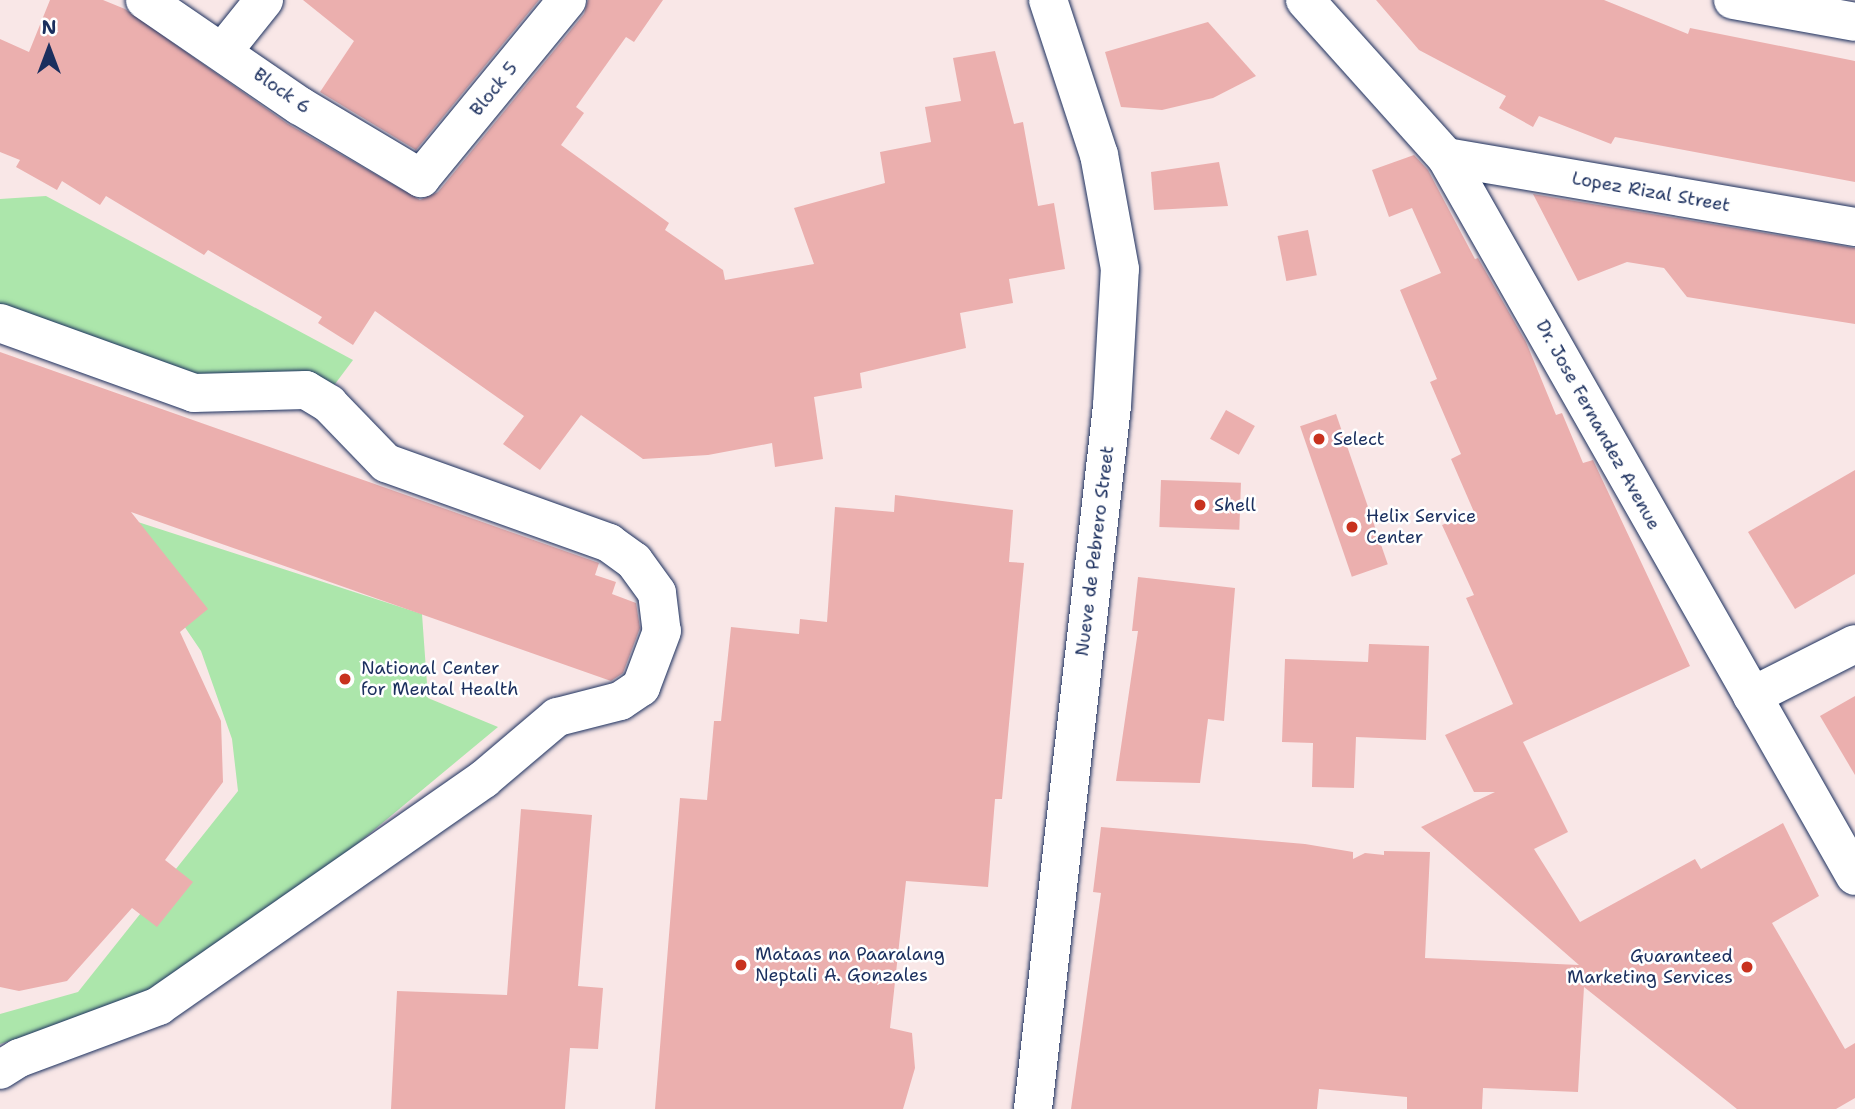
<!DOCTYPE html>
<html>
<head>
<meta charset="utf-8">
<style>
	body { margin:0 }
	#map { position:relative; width:1855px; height:1109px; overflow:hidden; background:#f9e7e7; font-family:"Shantell Sans",sans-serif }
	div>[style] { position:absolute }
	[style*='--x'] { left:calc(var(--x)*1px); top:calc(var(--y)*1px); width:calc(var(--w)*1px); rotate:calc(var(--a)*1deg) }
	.green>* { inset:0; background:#ace6ab }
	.building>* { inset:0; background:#ebafae; transform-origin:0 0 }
	.roads { filter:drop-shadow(0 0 2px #1b2f5e) drop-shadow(0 0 2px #1b2f5e) }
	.minor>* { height:38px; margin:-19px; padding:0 19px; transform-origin:19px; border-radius:19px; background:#fff }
	.secondary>* { height:38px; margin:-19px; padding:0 19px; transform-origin:19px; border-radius:19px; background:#fff }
	.dots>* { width:19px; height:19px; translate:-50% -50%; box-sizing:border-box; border:4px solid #fff; border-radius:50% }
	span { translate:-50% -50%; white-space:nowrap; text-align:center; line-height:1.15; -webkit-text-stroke:5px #fff; paint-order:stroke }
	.street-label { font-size:18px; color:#1b2f5e }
	.poi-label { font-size:18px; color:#1b2f5e }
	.left { translate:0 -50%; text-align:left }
	.right { translate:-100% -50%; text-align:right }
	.north { position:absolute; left:14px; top:14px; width:70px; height:70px; -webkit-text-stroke:5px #fff; paint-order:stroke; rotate:0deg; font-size:19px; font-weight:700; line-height:28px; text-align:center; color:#1b2f5e }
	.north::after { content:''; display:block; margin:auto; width:24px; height:32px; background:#1b2f5e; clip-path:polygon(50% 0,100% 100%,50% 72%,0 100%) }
</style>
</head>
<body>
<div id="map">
	<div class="green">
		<div style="clip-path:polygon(46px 196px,353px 360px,335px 384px,198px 384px,0 336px,0 199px)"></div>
		<div style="clip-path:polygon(107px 512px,422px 614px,428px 698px,498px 727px,339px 859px,129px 1004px,0 1044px,0 1014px,78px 992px,238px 791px,232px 739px,201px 651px)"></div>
	</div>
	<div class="building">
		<div style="clip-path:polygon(50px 0,103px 0,125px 9px,288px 124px,420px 200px,438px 192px,584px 14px,588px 0,663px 0,634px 42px,626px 37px,576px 107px,584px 113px,561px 145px,669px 223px,665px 230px,723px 270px,725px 280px,814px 264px,794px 208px,885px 183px,880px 152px,931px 142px,925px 107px,961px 101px,953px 58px,995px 51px,1014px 124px,1023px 122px,1038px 206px,1054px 203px,1065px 269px,1009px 279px,1013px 303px,960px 313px,966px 348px,860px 373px,862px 388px,814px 397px,823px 459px,775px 467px,772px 443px,708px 455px,643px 459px,581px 415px,540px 470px,503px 444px,524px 416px,375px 311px,353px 345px,318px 323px,322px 317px,208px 250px,204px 255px,106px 196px,100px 205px,62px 181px,57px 190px,16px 167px,20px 160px,0 152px,0 39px,29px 52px)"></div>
		<div style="clip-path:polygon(303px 0,539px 0,416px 150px,320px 92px,354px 41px)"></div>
		<div style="clip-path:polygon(1376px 0,1604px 0,1688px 34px,1690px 28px,1855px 61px,1855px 182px,1615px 137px,1611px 144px,1539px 116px,1533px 127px,1499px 108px,1506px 96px,1419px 50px)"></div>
		<div style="clip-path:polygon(1208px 22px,1256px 76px,1213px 98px,1162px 110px,1121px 107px,1105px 52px)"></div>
		<div style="clip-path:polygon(1414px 155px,1428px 170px,1475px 259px,1478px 258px,1526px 342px,1556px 415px,1562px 413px,1583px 463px,1593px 460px,1690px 666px,1523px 742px,1568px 832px,1534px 849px,1580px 922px,1695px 859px,1701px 869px,1783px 823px,1819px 896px,1772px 923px,1845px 1049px,1855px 1043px,1855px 1098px,1836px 1109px,1737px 1109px,1584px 987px,1578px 1092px,1483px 1088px,1482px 1109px,1407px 1109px,1407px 1097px,1319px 1089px,1317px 1109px,1071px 1109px,1101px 893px,1093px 892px,1101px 827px,1305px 844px,1353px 852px,1353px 859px,1365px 853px,1384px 855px,1384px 851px,1430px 852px,1425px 958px,1579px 965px,1421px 827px,1495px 792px,1474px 792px,1445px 735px,1513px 704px,1466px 598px,1474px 595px,1442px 525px,1474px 512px,1451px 459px,1461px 454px,1430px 382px,1437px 379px,1400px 290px,1441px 273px,1412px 208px,1389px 217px,1372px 170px)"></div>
		<div style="clip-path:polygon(1219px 162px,1228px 206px,1154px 210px,1151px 172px)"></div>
		<div style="clip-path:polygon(1533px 194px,1855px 248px,1855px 324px,1687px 297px,1664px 268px,1627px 262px,1578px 281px)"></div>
		<div style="left:1308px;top:230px;width:46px;height:31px;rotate:79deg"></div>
		<div style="clip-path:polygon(0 352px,599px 563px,595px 575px,616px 582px,612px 594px,636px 603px,640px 628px,623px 673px,611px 681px,131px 512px,208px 609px,180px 632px,221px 721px,223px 782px,165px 860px,193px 882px,157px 927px,132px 908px,67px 981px,19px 991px,0 987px)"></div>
		<div style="left:1226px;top:410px;width:33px;height:33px;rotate:29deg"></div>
		<div style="left:1336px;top:414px;width:159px;height:38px;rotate:71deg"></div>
		<div style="clip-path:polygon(1855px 470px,1855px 574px,1795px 609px,1748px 532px)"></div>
		<div style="left:1161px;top:480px;width:80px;height:47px;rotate:2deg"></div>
		<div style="clip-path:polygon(895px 495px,1013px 510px,1009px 562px,1024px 563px,1002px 799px,995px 799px,988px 887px,906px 881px,890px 1028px,912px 1033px,915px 1068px,903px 1109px,655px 1109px,680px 798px,707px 800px,714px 721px,721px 721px,731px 627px,799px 634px,800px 619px,827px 622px,835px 507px,894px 512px)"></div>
		<div style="clip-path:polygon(1138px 577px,1235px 588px,1224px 721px,1208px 719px,1200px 783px,1116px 781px,1138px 631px,1132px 631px)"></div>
		<div style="clip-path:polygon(1369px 644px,1429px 646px,1426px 740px,1356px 737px,1354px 788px,1312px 787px,1313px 743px,1282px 742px,1285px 659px,1368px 662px)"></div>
		<div style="clip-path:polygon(1855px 696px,1855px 775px,1820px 716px)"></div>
		<div style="clip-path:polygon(521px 809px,592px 815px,578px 986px,603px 988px,598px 1049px,570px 1048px,565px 1109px,391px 1109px,397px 991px,507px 995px)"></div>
	</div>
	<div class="roads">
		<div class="minor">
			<div style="--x:145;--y:0;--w:188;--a:34.4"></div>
			<div style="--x:300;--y:106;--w:141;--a:30.8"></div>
			<div style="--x:421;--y:178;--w:230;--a:-50.6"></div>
			<div style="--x:1305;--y:0;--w:211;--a:48.1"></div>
			<div style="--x:1446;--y:157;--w:827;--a:60.37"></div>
			<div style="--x:1733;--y:0;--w:124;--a:10.2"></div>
			<div style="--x:224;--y:50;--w:64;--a:-51.3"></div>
			<div style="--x:1446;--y:157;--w:415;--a:9.7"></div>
			<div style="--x:0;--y:323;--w:206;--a:19.8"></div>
			<div style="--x:194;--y:393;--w:112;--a:-1.5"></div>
			<div style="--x:306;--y:390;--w:27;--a:31"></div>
			<div style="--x:329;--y:404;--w:82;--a:46"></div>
			<div style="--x:386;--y:463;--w:237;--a:19.7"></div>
			<div style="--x:609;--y:543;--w:31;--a:36"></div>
			<div style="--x:634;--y:561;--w:39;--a:54"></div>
			<div style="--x:657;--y:593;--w:38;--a:83"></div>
			<div style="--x:662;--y:631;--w:60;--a:110.6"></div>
			<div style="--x:641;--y:687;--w:25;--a:146"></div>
			<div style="--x:620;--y:701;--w:65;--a:165.7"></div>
			<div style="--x:557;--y:717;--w:96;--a:139.7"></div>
			<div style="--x:484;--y:779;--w:396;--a:145.1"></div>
			<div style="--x:159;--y:1006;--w:149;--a:159.6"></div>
			<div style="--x:19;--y:1058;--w:22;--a:148"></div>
			<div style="--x:1752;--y:696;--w:115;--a:-26.8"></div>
		</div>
		<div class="secondary">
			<div style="--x:1033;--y:1109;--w:707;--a:-83.59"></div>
			<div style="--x:1112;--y:406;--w:137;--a:-86.7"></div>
			<div style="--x:1120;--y:269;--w:116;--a:-100.4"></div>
			<div style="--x:1099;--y:155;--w:163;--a:-108.2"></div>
		</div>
	</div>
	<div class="dots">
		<div style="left:1319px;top:439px;background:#c8321e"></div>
		<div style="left:1200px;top:505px;background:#c8321e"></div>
		<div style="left:1352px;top:527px;background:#c8321e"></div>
		<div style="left:345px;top:679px;background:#c8321e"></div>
		<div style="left:741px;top:965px;background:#c8321e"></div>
		<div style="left:1747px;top:967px;background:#c8321e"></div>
	</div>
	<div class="street-label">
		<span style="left:494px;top:89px;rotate:-51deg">Block 5</span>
		<span style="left:282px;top:91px;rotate:35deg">Block 6</span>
		<span style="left:1651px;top:192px;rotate:10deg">Lopez Rizal Street</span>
		<span style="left:1598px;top:425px;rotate:61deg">Dr. Jose Fernandez Avenue</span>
		<span style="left:1095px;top:551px;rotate:-83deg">Nueve de Pebrero Street</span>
	</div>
	<div class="poi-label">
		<span class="left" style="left:1333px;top:439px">Select</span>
		<span class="left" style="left:1214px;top:505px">Shell</span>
		<span class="left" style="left:1366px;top:527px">Helix Service<br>Center</span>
		<span class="left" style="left:361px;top:679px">National Center<br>for Mental Health</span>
		<span class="left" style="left:755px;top:965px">Mataas na Paaralang<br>Neptali A. Gonzales</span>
		<span class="right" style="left:1733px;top:967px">Guaranteed<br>Marketing Services</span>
	</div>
	<div class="north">N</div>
</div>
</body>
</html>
